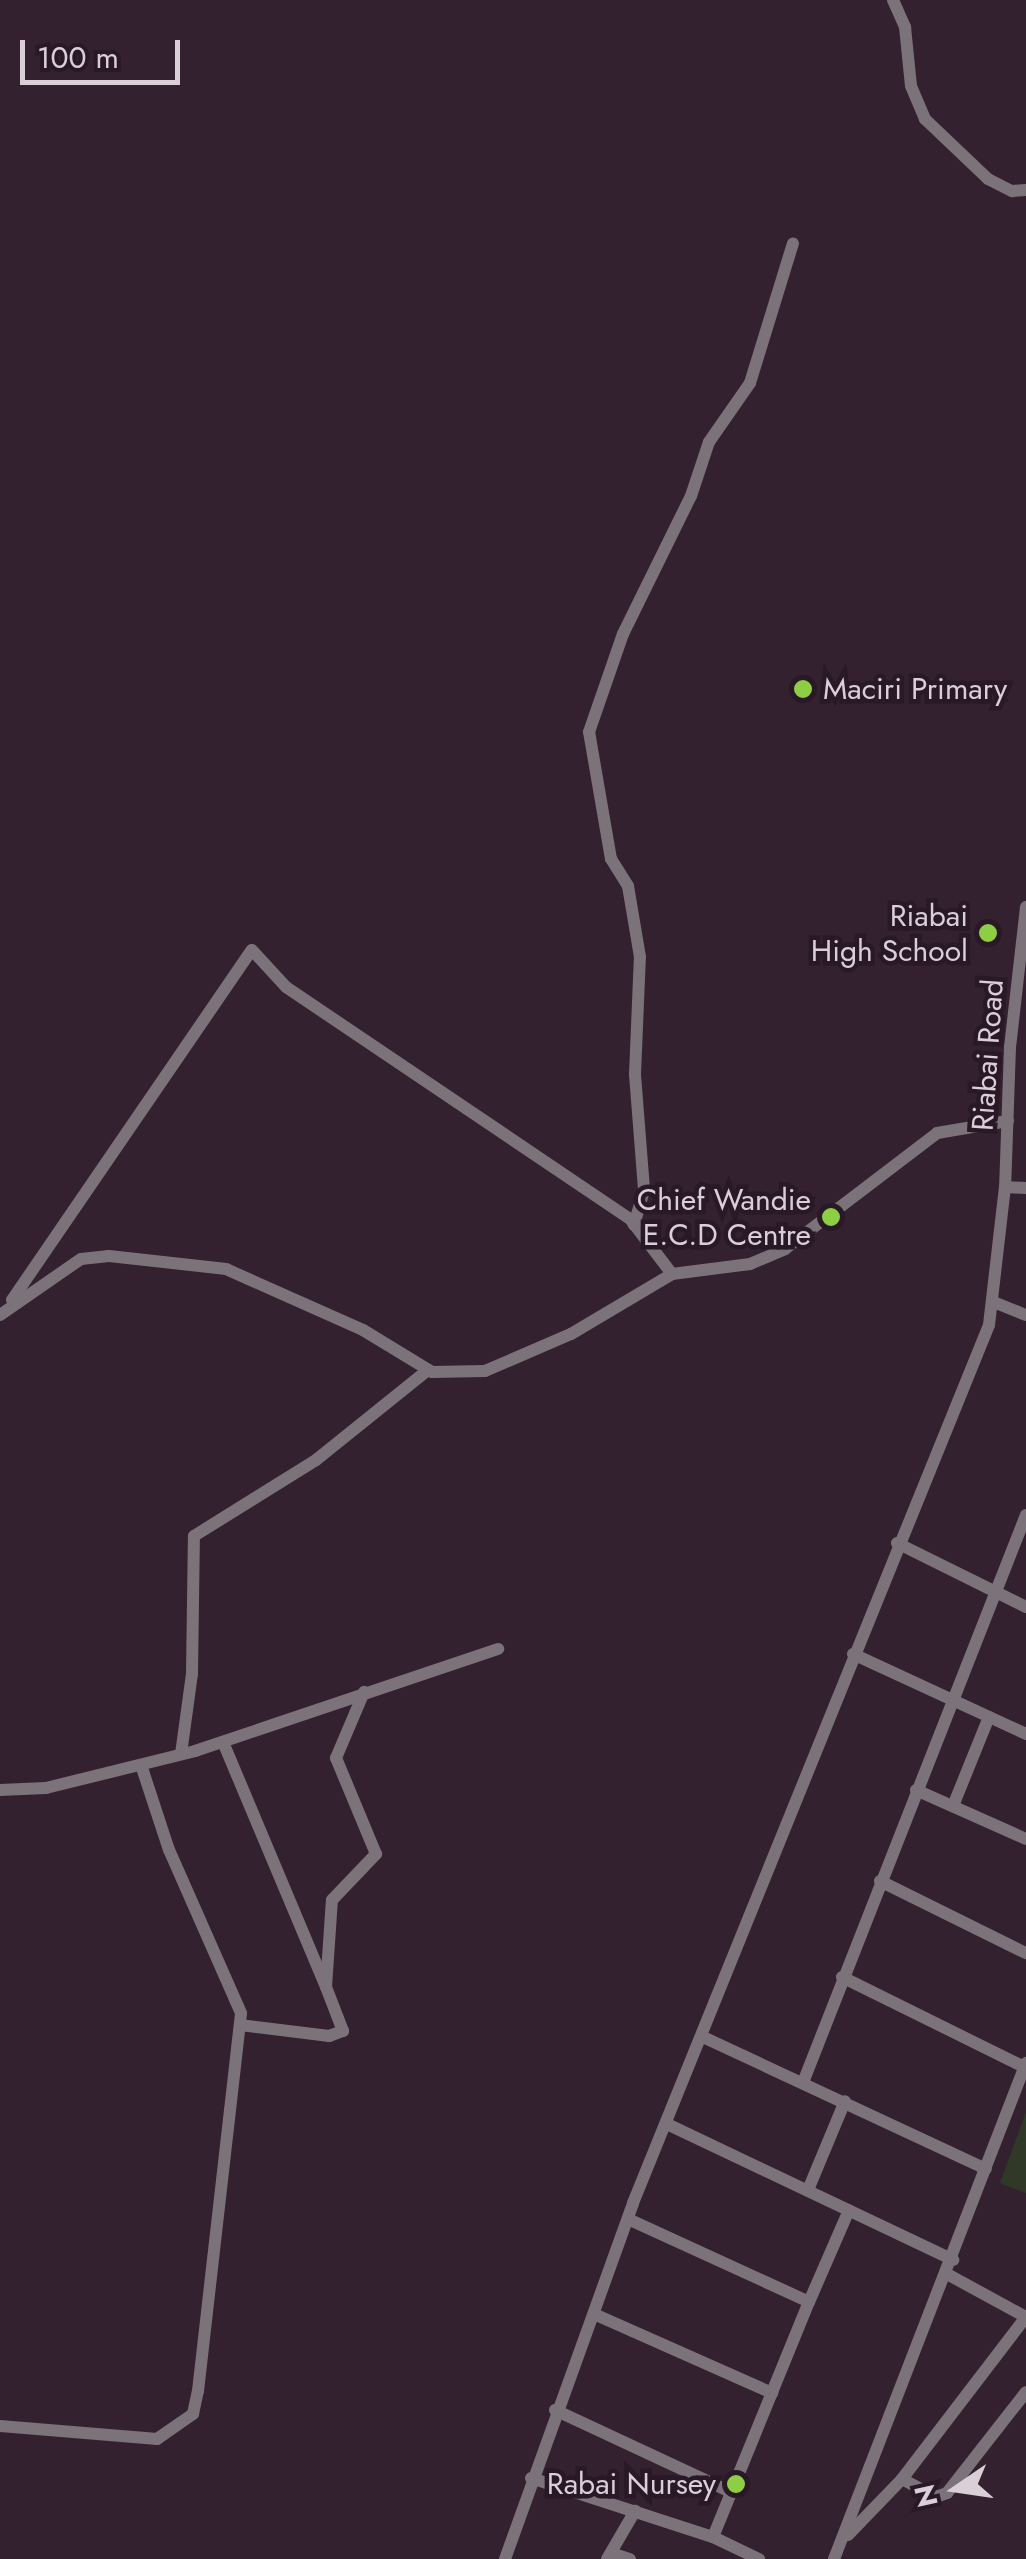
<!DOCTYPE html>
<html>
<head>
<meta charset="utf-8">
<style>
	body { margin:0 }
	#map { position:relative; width:1026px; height:2559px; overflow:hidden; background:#33212f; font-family:Jost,sans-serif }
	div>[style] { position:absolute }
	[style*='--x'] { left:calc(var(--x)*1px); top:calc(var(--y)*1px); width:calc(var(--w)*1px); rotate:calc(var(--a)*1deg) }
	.green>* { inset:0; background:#303928 }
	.minor>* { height:12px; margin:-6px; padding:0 6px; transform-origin:6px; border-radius:6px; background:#7c737a }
	.dots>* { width:28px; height:28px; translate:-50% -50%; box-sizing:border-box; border:5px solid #291826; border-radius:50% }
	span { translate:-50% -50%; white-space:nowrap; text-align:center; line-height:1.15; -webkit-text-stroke:9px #291826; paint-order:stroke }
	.poi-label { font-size:30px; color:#daced7 }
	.left { translate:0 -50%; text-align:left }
	.right { translate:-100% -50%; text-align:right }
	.street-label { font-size:30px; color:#daced7 }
	.north { position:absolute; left:906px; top:2439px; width:100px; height:100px; -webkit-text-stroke:8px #291826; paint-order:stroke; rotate:257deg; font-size:28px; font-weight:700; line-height:40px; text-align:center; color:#daced7 }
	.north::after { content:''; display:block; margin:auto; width:35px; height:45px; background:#daced7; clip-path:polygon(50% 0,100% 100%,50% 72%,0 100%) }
	.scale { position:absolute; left:20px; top:40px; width:160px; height:45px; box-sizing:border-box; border:5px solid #daced7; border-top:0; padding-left:12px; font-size:30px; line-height:35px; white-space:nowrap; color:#daced7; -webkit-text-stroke:8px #291826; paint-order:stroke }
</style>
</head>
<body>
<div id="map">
	<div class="green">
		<div style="clip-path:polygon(1026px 2112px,1026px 2193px,1000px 2183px)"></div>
	</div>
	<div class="minor">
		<div style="--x:893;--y:0;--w:30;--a:66"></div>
		<div style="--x:905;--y:27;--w:59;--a:84.2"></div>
		<div style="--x:911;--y:86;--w:36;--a:67"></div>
		<div style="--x:925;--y:119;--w:87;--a:43.6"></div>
		<div style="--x:988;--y:179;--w:27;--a:27"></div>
		<div style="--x:1012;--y:191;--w:14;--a:-4"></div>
		<div style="--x:1026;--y:907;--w:141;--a:96.5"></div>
		<div style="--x:1010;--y:1047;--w:140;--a:92"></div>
		<div style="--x:1005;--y:1187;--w:21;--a:3"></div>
		<div style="--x:634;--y:1225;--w:37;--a:-74"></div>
		<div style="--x:644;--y:1189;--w:115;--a:-94.5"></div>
		<div style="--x:635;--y:1074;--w:117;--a:-87.6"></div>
		<div style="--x:640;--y:957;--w:72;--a:-99.6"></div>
		<div style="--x:628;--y:886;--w:32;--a:-122"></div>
		<div style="--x:611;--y:859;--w:129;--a:-99.8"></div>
		<div style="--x:589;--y:732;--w:104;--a:-70.9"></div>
		<div style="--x:623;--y:634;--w:154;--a:-63.8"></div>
		<div style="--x:691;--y:496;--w:57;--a:-71.6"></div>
		<div style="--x:709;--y:442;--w:72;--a:-55.2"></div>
		<div style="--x:750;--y:383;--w:146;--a:-72.9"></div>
		<div style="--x:12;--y:1300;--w:424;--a:-55.6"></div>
		<div style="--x:252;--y:950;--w:50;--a:47.4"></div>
		<div style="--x:286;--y:987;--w:416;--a:34"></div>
		<div style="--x:631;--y:1220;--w:68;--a:52.8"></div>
		<div style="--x:996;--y:1303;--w:32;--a:22"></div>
		<div style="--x:0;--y:1315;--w:98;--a:-34.7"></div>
		<div style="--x:81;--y:1259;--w:28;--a:-6"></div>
		<div style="--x:109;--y:1256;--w:118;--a:6.3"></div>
		<div style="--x:226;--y:1269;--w:150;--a:24"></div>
		<div style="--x:363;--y:1330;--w:81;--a:31.3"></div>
		<div style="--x:432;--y:1372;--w:53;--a:-1.1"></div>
		<div style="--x:485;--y:1371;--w:94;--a:-23.3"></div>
		<div style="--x:571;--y:1334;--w:117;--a:-30.7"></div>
		<div style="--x:672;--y:1274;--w:79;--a:-7.3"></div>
		<div style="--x:750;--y:1264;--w:38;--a:-23"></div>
		<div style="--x:785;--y:1249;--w:191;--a:-37.3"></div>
		<div style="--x:937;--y:1133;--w:72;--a:-9.6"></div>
		<div style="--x:897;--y:1543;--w:144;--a:26.4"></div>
		<div style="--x:853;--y:1654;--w:191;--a:24.8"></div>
		<div style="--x:223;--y:1742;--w:266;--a:67.2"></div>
		<div style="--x:181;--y:1754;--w:81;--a:-82.2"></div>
		<div style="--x:192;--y:1674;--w:138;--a:-89.2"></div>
		<div style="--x:194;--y:1536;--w:144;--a:-31.9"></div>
		<div style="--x:316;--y:1460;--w:144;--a:-38.8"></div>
		<div style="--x:0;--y:1790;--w:46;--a:-2.5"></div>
		<div style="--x:46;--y:1788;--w:154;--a:-13.9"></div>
		<div style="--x:195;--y:1751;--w:320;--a:-18.6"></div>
		<div style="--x:916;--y:1790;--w:120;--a:24"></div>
		<div style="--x:953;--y:1806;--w:96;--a:-68"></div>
		<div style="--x:880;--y:1881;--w:163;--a:26.3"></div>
		<div style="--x:842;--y:1977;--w:203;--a:26.3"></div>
		<div style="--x:240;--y:2025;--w:90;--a:7"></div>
		<div style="--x:329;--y:2036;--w:15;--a:-20"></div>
		<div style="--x:343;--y:2031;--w:47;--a:-111.1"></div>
		<div style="--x:326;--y:1987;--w:87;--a:-86.1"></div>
		<div style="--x:332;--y:1900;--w:64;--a:-46.3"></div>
		<div style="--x:376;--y:1854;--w:104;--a:-112.6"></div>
		<div style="--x:336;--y:1758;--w:72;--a:-67"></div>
		<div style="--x:703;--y:2037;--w:312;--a:25"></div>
		<div style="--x:804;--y:2080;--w:607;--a:-68.55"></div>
		<div style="--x:667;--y:2124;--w:317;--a:25.4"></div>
		<div style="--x:808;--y:2190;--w:96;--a:-67.4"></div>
		<div style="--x:628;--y:2219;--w:199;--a:24.6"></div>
		<div style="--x:809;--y:2302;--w:100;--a:-66.5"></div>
		<div style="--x:947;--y:2274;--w:90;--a:28.6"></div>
		<div style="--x:594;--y:2314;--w:195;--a:23.9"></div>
		<div style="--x:555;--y:2410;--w:194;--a:25"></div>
		<div style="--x:0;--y:2426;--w:158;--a:4.7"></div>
		<div style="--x:157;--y:2439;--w:44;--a:-34.8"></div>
		<div style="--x:193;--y:2414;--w:24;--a:-78"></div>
		<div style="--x:198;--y:2391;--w:380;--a:-83.5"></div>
		<div style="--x:241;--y:2013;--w:178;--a:-113.8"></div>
		<div style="--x:169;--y:1850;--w:89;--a:-108.2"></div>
		<div style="--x:531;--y:2478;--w:191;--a:18"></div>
		<div style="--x:713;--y:2537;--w:51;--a:25.6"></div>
		<div style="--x:902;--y:2479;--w:204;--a:-52.6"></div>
		<div style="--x:848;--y:2535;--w:78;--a:-46"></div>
		<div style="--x:902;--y:2479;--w:38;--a:28"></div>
		<div style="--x:936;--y:2497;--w:12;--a:-20"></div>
		<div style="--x:947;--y:2493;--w:128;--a:-52"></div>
		<div style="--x:713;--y:2537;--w:254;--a:-67.8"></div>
		<div style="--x:611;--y:2553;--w:20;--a:18"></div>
		<div style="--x:505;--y:2559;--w:378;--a:-70.2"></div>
		<div style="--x:633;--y:2203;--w:947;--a:-67.93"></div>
		<div style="--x:989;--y:1325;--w:139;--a:-83.4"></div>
		<div style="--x:607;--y:2559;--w:56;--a:-59.7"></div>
		<div style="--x:834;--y:2559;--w:532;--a:-68.84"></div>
	</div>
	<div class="dots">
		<div style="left:803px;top:689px;background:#8dce44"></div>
		<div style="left:988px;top:933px;background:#8dce44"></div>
		<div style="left:831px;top:1217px;background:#8dce44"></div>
		<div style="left:736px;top:2484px;background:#8dce44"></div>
	</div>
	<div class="poi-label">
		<span class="left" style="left:823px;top:689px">Maciri Primary</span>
		<span class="right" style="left:968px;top:933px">Riabai<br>High School</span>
		<span class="right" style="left:811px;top:1217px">Chief Wandie<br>E.C.D Centre</span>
		<span class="right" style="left:716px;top:2484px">Rabai Nursey</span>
	</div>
	<div class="street-label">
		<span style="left:988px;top:1055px;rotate:-86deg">Riabai Road</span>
	</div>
	<div class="north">N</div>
	<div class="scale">100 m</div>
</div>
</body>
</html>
